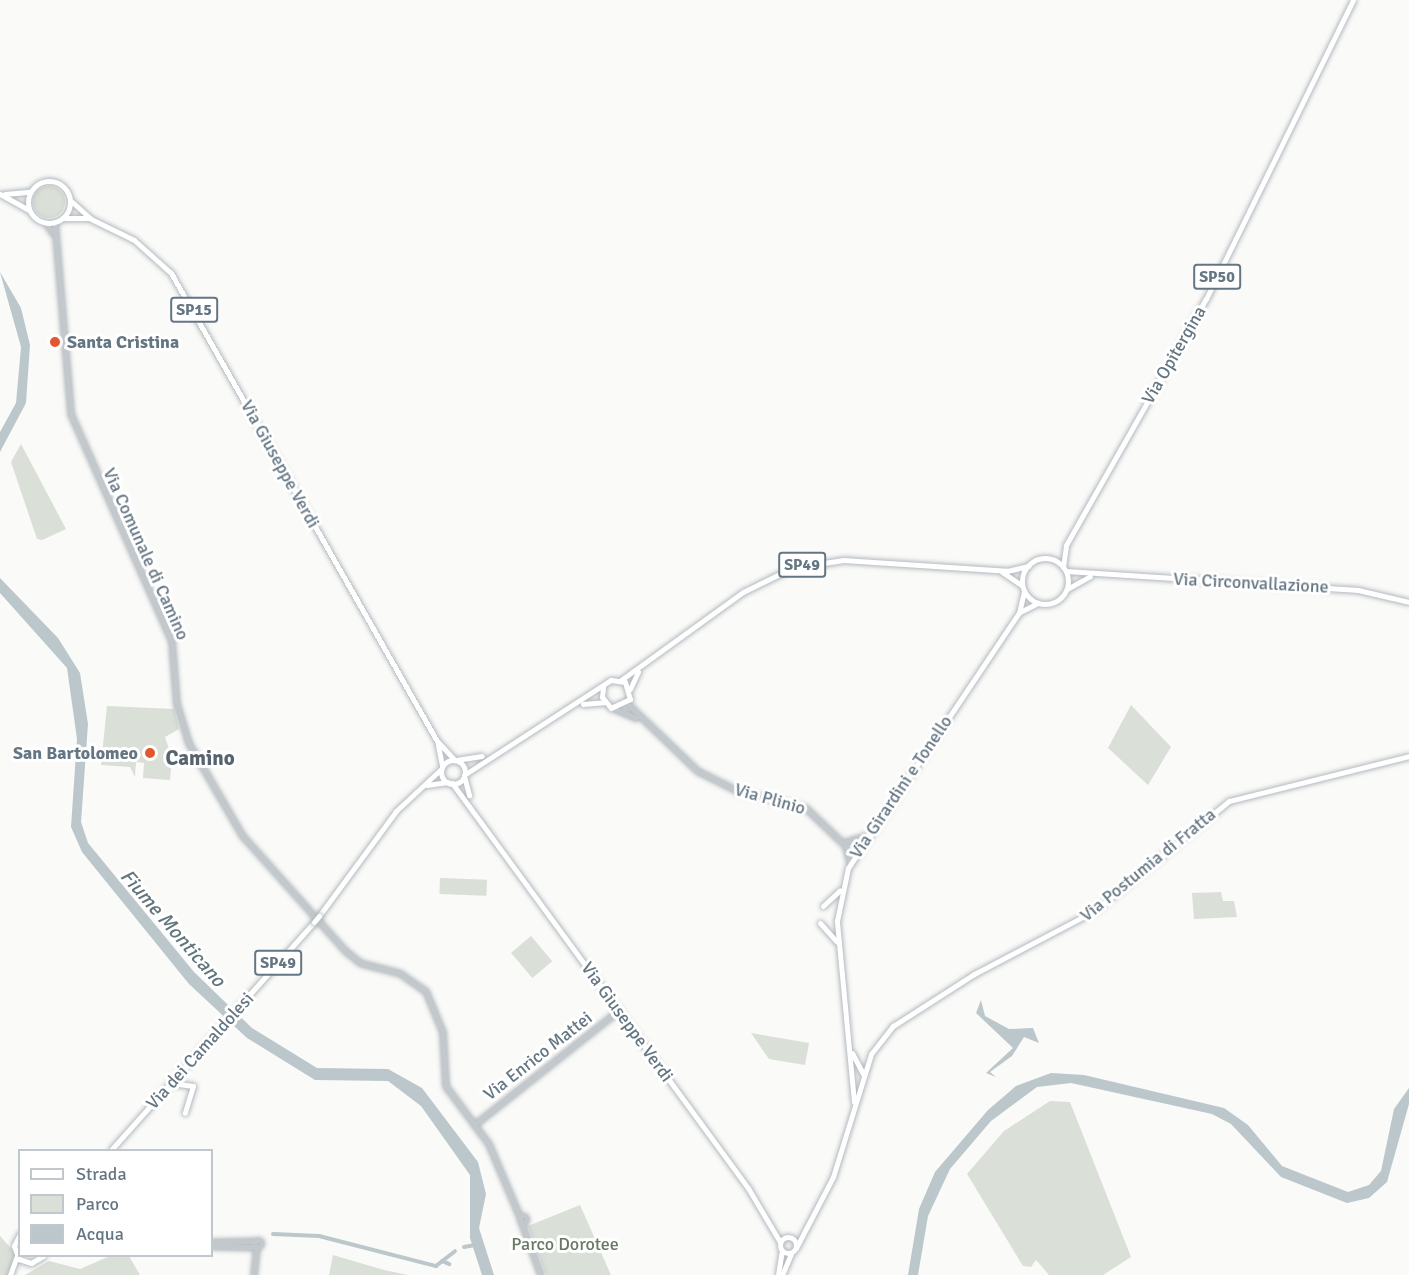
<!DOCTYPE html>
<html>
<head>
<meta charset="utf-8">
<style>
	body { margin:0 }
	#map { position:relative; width:1409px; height:1275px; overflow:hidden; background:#fafaf8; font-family:Signika,sans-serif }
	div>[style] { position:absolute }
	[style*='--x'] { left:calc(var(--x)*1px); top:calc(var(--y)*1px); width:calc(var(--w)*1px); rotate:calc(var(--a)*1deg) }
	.green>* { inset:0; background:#dadfd7; transform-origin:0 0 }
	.round { border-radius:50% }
	.water>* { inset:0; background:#bbc7cb }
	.canal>* { height:4px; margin:-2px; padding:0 2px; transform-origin:2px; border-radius:2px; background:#bbc7cb }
	.roads { filter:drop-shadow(0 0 2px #b3babf) drop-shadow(0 0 2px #b3babf) }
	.tertiary>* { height:4.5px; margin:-2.25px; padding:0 2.25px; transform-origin:2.25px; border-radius:2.25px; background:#c3c8cc }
	.tertiary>.ring { margin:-2.25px; padding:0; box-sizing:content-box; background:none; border:4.5px solid #c3c8cc; border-radius:50% }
	.secondary>* { height:5px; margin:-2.5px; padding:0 2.5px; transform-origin:2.5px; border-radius:2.5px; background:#fff }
	.secondary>.ring { margin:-2.5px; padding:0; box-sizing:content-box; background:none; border:5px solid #fff; border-radius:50% }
	.primary>* { height:5px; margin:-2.5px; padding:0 2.5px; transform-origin:2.5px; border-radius:2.5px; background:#fff }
	.primary>.ring { margin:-2.5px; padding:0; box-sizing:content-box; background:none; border:5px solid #fff; border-radius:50% }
	.bridges { filter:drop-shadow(0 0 2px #b5babe) drop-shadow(0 0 2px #b5babe) }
	.primary-bridge>* { height:5px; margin:-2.5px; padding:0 2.5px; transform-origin:2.5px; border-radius:2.5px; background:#fff }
	.dots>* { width:16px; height:16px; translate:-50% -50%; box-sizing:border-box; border:3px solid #fff; border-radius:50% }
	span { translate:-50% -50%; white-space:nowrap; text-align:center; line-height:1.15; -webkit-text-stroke:6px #fff; paint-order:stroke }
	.shield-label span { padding:2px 4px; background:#fff; border:2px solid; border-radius:4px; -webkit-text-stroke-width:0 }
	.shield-label { font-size:16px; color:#657683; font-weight:700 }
	.poi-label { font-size:18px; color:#657683; font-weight:700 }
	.left { translate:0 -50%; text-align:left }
	.right { translate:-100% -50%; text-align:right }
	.street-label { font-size:18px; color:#657683 }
	.park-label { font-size:18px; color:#687a64 }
	.water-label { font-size:20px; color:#60757c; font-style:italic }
	.quarter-label { font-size:21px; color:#57646e; font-weight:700 }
	.legend { position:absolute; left:18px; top:1149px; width:195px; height:108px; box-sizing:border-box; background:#fff; border:2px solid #c1c8cd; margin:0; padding:8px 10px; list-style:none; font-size:18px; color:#657683 }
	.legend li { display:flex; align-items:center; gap:12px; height:30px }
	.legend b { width:30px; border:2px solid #c1c8cd }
</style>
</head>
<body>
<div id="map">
	<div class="green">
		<div class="round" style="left:33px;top:186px;width:32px;height:32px"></div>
		<div style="clip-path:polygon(21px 444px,66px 529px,42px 540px,37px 539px,11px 462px)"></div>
		<div style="clip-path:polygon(1131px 705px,1171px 747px,1148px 785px,1108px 748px)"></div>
		<div style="clip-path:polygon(107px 706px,174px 709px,179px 729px,165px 737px,172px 758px,170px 780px,143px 778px,144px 763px,136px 762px,135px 777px,130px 767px,101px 765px)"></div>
		<div style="left:440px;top:878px;width:47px;height:16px;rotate:2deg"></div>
		<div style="clip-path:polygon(1221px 892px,1223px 901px,1234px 901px,1237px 917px,1194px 919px,1192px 893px)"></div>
		<div style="left:531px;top:936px;width:33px;height:26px;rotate:50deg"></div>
		<div style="clip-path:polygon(751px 1033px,809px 1043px,805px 1065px,769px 1059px)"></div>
		<div style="clip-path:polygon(1050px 1101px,1070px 1102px,1131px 1257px,1103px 1275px,1049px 1275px,1036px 1260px,1031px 1267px,1023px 1266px,967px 1174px,1004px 1131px)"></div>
		<div style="clip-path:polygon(580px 1205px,611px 1275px,546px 1275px,528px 1226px)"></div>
		<div style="clip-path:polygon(0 1236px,15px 1253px,10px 1275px,0 1275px)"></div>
		<div style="clip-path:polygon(333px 1255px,384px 1270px,408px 1275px,329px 1275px)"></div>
		<div style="clip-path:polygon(110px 1256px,129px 1256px,140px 1275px,25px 1275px,49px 1261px,80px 1269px)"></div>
	</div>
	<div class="water">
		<div style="clip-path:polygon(0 272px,21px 308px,30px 345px,26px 403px,0 452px,0 432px,16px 403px,21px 347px)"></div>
		<div style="clip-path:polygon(0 578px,58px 638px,80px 673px,88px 724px,81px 822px,88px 843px,194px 972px,252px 1028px,317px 1068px,388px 1069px,422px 1088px,478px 1162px,486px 1194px,479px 1228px,494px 1275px,482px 1275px,470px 1238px,470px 1175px,421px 1106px,388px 1081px,315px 1080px,247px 1038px,189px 984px,82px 852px,71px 827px,77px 739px,67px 668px,0 593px)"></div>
		<div style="clip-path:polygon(981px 1000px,985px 1016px,1009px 1029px,1033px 1028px,1039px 1043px,1024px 1037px,1012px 1056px,990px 1072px,996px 1077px,986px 1073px,1013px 1048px,976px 1013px)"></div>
		<div style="clip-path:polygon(1051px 1073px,1084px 1075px,1224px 1108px,1248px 1125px,1282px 1166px,1348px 1192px,1369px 1185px,1381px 1171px,1394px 1109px,1409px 1088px,1409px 1104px,1387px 1182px,1369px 1198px,1347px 1203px,1281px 1177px,1231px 1124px,1212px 1114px,1071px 1083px,1037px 1087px,991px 1121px,950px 1169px,928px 1216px,918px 1275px,908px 1275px,919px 1209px,935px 1172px,988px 1110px,1016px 1086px)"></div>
	</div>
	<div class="canal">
		<div style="--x:273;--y:1234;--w:46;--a:2.5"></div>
		<div style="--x:319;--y:1236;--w:121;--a:14.4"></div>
		<div style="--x:436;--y:1266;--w:24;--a:-38"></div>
		<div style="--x:464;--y:1247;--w:11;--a:-10"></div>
		<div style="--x:442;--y:1261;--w:8;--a:23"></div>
	</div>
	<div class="roads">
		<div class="tertiary">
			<div style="--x:55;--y:222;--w:193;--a:85.2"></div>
			<div style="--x:71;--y:414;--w:248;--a:66"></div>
			<div style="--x:172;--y:641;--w:63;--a:85.5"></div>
			<div style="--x:177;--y:704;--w:41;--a:72.9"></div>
			<div style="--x:189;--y:743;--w:108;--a:59.9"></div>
			<div style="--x:243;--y:836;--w:154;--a:48.2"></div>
			<div style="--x:346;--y:951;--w:19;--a:39"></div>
			<div style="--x:361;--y:963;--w:40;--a:14.4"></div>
			<div style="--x:400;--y:973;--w:32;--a:35"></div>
			<div style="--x:426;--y:991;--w:44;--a:67.5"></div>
			<div style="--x:443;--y:1032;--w:54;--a:86.8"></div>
			<div style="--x:446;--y:1086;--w:72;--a:53.4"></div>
			<div style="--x:489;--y:1144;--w:82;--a:66.9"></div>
			<div style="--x:46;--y:223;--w:12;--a:55"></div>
			<div style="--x:627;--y:703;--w:98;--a:43.8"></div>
			<div style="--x:698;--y:771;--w:45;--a:26.6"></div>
			<div style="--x:738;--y:791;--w:70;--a:14"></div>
			<div style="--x:806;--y:808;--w:55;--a:43.5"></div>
			<div style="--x:846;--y:846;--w:11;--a:15"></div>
			<div style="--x:613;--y:708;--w:25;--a:23"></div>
			<div style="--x:846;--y:842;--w:21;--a:-17"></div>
			<div style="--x:846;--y:846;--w:16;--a:76"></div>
			<div style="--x:474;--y:1125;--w:185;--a:-38.4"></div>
			<div class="ring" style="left:520.5px;top:1216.5px;width:2.5px;height:2.5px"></div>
			<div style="--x:522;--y:1223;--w:55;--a:69.9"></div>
			<div class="ring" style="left:255px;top:1240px;width:3.5px;height:3.5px"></div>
			<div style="--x:212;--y:1242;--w:45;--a:-1.3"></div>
			<div style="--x:212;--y:1246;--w:45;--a:1.3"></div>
			<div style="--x:257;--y:1247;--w:28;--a:96"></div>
		</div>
		<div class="secondary">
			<div style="--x:1020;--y:612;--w:20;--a:-27"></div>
			<div style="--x:464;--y:776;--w:20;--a:75"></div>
			<div style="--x:452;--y:783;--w:502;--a:53.84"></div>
			<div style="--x:748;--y:1188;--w:63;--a:59.3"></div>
			<div style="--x:823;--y:906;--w:23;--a:-43"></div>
			<div style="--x:820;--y:923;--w:25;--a:48"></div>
			<div style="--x:852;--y:1053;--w:26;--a:62"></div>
			<div style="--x:854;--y:1102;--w:182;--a:-95.4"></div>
			<div style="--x:837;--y:921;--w:54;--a:-78.3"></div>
			<div style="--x:848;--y:868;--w:307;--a:-56.2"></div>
			<div style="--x:1019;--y:613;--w:22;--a:-77"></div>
			<div class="ring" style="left:780px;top:1237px;width:11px;height:11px"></div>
			<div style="--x:796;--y:1248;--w:80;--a:-62.5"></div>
			<div style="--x:833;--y:1177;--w:129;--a:-72.8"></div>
			<div style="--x:871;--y:1054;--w:36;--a:-52"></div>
			<div style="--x:893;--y:1026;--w:96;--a:-32.7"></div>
			<div style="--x:974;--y:974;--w:136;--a:-27.7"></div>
			<div style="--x:1094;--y:911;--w:174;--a:-39.2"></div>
			<div style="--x:1229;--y:801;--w:186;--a:-14"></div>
			<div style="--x:778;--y:1275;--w:24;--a:-81"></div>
			<div style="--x:782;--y:1275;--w:23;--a:-67"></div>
		</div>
		<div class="primary">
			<div class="ring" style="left:28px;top:181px;width:37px;height:37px"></div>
			<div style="--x:0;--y:194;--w:33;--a:29"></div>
			<div style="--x:5;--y:194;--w:25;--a:-5"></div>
			<div style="--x:70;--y:200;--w:28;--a:42"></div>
			<div style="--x:91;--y:219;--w:48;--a:26"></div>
			<div style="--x:134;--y:240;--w:50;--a:41.7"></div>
			<div style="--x:171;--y:273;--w:538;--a:60.39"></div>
			<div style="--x:437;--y:741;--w:26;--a:47"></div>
			<div style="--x:63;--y:218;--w:27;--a:0"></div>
			<div class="ring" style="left:1022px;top:558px;width:41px;height:41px"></div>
			<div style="--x:1063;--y:567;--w:22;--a:-82"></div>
			<div style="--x:1066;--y:545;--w:283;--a:-60.4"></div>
			<div style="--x:1206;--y:299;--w:333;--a:-63.8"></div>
			<div style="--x:1066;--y:571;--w:293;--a:3.7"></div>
			<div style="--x:1358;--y:590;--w:52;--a:13.2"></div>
			<div style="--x:1002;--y:572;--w:23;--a:34"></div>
			<div style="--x:1067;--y:589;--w:26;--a:-29"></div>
			<div style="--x:621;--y:680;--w:150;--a:-35.8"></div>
			<div style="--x:743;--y:592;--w:55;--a:-26.1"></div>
			<div style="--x:792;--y:568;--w:52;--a:-8.9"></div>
			<div style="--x:843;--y:560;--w:164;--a:3.8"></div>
			<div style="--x:1007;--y:571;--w:22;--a:-13"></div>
			<div style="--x:630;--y:689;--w:19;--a:-65"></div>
			<div style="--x:583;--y:704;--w:21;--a:-5"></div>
			<div style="--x:438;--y:745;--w:21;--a:79"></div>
			<div style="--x:456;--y:760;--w:26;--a:-9"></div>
			<div class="ring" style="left:441px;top:760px;width:19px;height:19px"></div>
			<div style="--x:464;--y:775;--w:175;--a:-32.9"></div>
			<div style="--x:611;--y:680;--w:14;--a:8"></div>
			<div style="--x:625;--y:682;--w:18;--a:74"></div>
			<div style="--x:630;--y:699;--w:21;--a:155"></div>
			<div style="--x:611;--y:708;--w:14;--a:-129"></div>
			<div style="--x:602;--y:697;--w:10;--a:-84"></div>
			<div style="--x:427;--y:785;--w:21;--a:-8"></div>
			<div style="--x:319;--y:916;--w:130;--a:-53.7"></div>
			<div style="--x:396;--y:811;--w:62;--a:-43"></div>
			<div style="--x:172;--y:1083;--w:21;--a:8"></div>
			<div style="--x:193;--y:1086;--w:28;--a:107"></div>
			<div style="--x:111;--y:1150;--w:305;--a:-48.3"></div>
			<div style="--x:20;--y:1234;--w:13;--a:117"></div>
			<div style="--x:14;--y:1246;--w:14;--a:69"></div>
			<div style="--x:19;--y:1259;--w:13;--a:18"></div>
			<div style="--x:31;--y:1263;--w:14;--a:-30"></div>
			<div style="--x:10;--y:1275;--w:20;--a:-70"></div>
		</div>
	</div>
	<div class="bridges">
		<div class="primary-bridge">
			<div style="--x:314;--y:922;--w:8;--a:-50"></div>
		</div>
	</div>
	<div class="dots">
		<div style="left:55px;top:342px;background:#e4572e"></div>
		<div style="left:150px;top:753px;background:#e4572e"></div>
	</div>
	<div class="shield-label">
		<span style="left:1217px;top:277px">SP50</span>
		<span style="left:194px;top:310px">SP15</span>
		<span style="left:802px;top:565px">SP49</span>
		<span style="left:278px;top:963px">SP49</span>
	</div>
	<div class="poi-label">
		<span class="left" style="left:67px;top:342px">Santa Cristina</span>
		<span class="right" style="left:138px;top:753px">San Bartolomeo</span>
	</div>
	<div class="street-label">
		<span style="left:1174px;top:355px;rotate:-60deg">Via Opitergina</span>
		<span style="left:280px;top:464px;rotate:61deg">Via Giuseppe Verdi</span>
		<span style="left:146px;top:554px;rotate:66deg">Via Comunale di Camino</span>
		<span style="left:1251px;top:583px;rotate:3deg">Via Circonvallazione</span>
		<span style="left:901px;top:787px;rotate:-56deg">Via Girardini e Tonello</span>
		<span style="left:770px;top:799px;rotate:16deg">Via Plinio</span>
		<span style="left:1148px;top:865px;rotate:-39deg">Via Postumia di Fratta</span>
		<span style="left:627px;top:1022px;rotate:54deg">Via Giuseppe Verdi</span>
		<span style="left:200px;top:1051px;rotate:-48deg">Via dei Camaldolesi</span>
		<span style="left:538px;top:1056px;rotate:-38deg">Via Enrico Mattei</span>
	</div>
	<div class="park-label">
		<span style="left:565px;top:1244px">Parco Dorotee</span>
	</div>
	<div class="water-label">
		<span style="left:173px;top:928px;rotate:49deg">Fiume Monticano</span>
	</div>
	<div class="quarter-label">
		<span style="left:200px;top:758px">Camino</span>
	</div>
	<ul class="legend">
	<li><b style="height:8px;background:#fff"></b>Strada</li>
	<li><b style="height:16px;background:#dadfd7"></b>Parco</li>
	<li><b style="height:16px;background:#bbc7cb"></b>Acqua</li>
	</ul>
</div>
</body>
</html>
